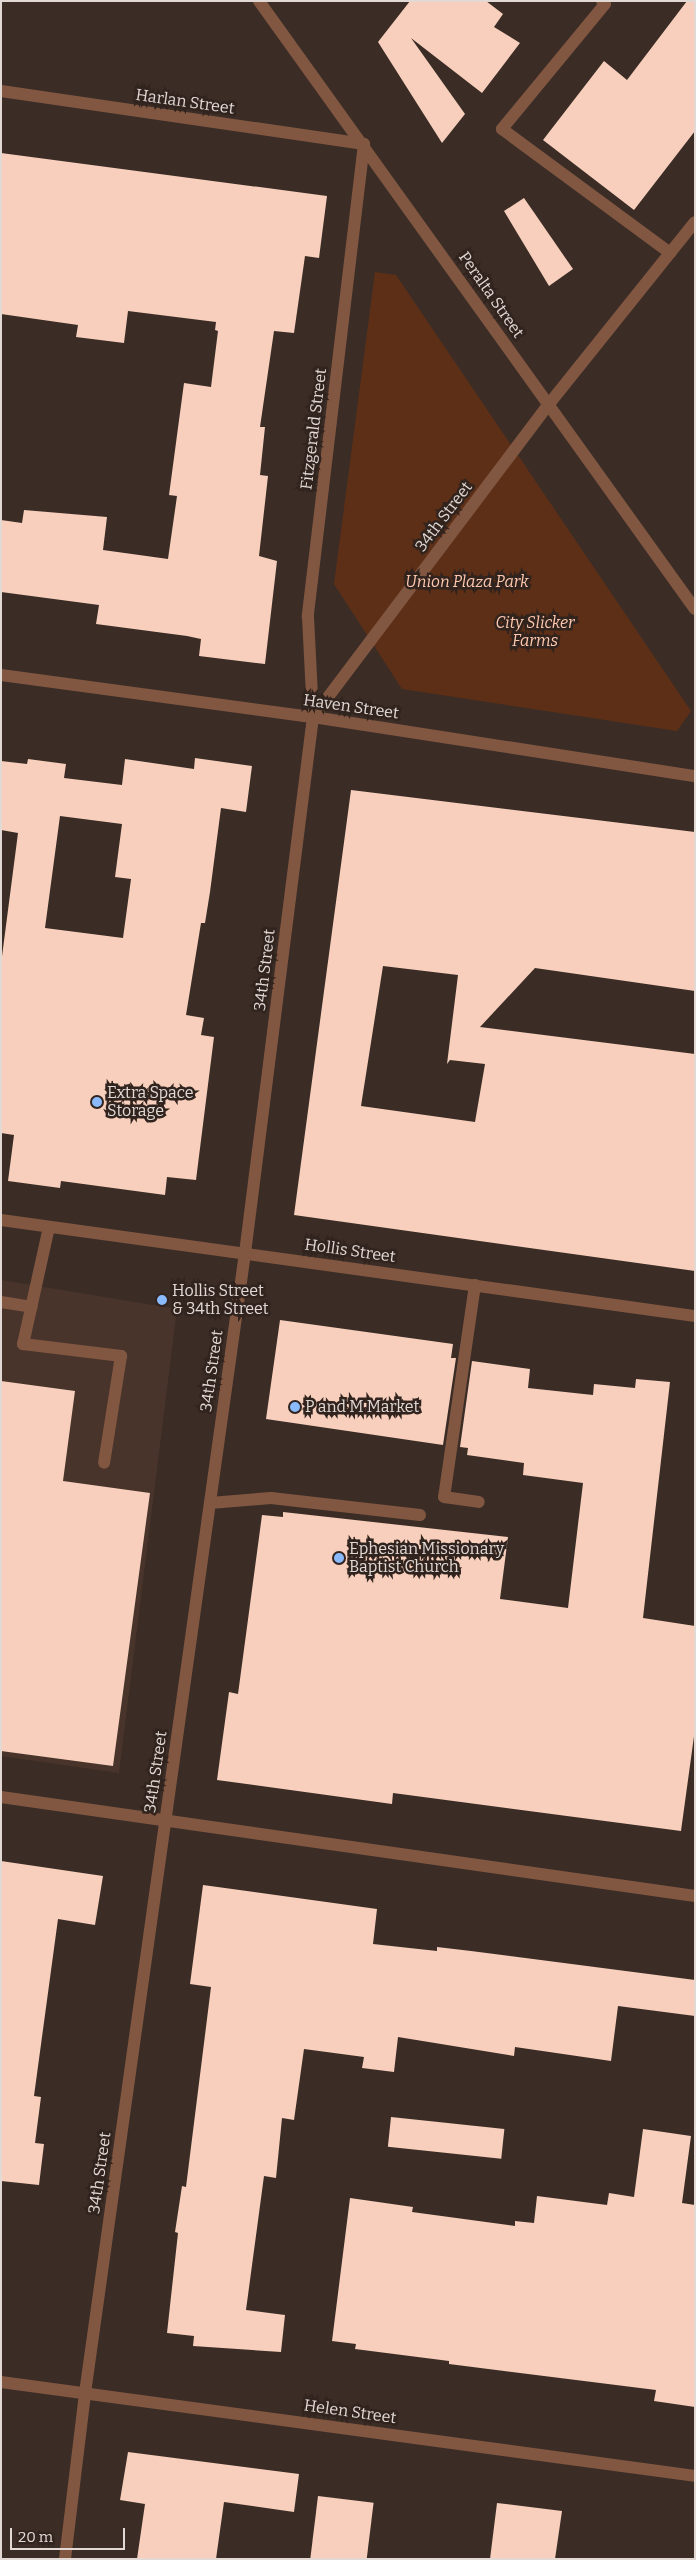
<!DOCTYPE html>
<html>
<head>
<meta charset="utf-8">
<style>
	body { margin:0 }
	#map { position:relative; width:696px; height:2560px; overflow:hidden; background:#3b2d26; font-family:Bitter,serif }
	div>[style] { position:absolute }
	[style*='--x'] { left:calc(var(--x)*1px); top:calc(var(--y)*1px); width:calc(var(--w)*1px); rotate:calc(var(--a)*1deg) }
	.built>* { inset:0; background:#48342a }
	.green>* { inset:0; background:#5d2f17 }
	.building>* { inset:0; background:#f7cfbc; transform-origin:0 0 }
	.minor>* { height:12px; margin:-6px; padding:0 6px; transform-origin:6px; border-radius:6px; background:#825742 }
	.dots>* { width:14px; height:14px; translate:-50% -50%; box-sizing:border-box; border:2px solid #31231d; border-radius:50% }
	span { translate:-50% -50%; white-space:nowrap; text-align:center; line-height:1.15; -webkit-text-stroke:5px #31231d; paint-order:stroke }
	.street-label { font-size:16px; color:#e2d9d4 }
	.park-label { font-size:16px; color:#fec8ae; font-style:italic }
	.poi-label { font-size:16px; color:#e2d9d4 }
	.left { translate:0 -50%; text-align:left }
	.frame { position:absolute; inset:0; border:2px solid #e2d9d4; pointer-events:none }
	.scale { position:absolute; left:10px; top:2528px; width:115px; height:22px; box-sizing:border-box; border:2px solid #e2d9d4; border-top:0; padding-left:6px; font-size:15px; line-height:18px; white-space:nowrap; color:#e2d9d4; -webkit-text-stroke:4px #31231d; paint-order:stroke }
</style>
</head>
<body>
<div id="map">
	<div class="built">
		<div style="clip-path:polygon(1px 1280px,177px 1309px,119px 1773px,1px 1756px)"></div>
	</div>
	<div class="green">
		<div style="clip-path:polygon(375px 272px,396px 275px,691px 711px,677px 731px,402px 689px,334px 584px)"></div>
	</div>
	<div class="building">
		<div style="clip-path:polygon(410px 1px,486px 1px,503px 14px,494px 27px,520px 43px,482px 93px,411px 38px,465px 114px,442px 143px,378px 42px)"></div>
		<div style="clip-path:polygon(687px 1px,695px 1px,695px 131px,634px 210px,543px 140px,604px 61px,627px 80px)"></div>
		<div style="clip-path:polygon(1px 153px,327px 196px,319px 258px,305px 256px,294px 333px,274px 331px,260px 427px,265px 427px,260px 475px,268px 476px,259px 556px,277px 561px,265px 664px,199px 656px,201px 639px,187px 636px,96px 624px,99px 605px,1px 592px,1px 520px,22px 523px,24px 510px,107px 517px,103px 550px,168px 559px,177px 496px,169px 495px,184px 383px,211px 387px,218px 331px,215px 330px,216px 322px,128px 311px,124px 343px,76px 337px,78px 325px,1px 314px)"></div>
		<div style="clip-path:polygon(524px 198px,573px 269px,549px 286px,504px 211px)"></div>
		<div style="clip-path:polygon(evenodd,195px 758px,252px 766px,246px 812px,221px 808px,210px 892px,205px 923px,201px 923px,186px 1015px,204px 1018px,201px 1035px,214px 1037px,196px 1180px,167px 1177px,165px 1195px,61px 1181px,60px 1188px,8px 1181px,14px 1135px,1px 1133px,1px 964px,18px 833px,1px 830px,1px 761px,27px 764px,28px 759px,66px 764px,64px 778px,122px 785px,125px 759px,194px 769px,195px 758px,60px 816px,122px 824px,115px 877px,131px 879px,123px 938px,45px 928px,60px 816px)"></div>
		<div style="clip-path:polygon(evenodd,351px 790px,695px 832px,695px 991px,535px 968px,480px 1027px,695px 1054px,695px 1271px,294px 1215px,351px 790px,383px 966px,458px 975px,447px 1064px,450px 1060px,485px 1064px,475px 1122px,361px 1106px,383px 966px)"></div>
		<div style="clip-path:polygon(280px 1320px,453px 1344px,451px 1358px,456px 1358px,443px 1445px,266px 1419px)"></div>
		<div style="clip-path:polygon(472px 1361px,530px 1369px,528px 1388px,593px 1395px,594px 1384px,635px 1388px,636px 1379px,670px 1382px,643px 1618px,695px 1626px,695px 1729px,681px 1831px,393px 1793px,392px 1804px,217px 1780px,229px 1692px,238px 1694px,262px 1515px,283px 1517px,283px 1512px,508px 1537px,500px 1599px,568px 1608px,583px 1483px,523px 1475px,524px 1463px,467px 1455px,468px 1448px,460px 1447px)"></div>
		<div style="clip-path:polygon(1px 1381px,75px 1391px,63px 1481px,150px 1493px,113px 1766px,1px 1751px)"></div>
		<div style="clip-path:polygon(1px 1861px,103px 1876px,95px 1925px,58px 1919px,34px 2096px,41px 2097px,35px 2143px,44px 2144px,39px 2185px,1px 2181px)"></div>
		<div style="clip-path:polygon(203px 1885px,377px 1909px,373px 1944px,437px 1951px,437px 1947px,471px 1951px,695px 1980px,695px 2016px,618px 2006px,611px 2061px,515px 2047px,514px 2056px,398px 2037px,394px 2072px,362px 2068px,364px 2057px,304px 2049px,294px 2120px,282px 2118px,276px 2178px,264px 2176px,246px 2310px,285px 2315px,281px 2352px,193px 2346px,194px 2336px,167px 2333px,178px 2233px,175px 2232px,182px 2186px,186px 2187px,211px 1987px,190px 1984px)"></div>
		<div style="left:391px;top:2117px;width:114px;height:30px;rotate:6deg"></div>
		<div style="clip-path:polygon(643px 2129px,691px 2136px,682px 2203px,695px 2205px,695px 2407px,654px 2401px,656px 2390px,449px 2364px,449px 2361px,355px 2349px,356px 2344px,332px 2341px,350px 2198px,413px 2207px,412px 2212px,515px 2226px,515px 2221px,534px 2223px,537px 2196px,607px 2205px,609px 2193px,634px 2197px)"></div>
		<div style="clip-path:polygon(128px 2452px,299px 2474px,294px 2512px,224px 2502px,216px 2559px,137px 2559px,145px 2504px,120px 2500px)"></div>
		<div style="left:318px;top:2496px;width:56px;height:64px;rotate:7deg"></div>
		<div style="clip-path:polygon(497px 2503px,562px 2511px,555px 2559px,490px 2559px)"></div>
	</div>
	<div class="minor">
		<div style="--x:259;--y:1;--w:748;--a:54.36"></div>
		<div style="--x:602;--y:1;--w:4;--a:45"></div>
		<div style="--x:605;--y:4;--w:162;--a:129.5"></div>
		<div style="--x:502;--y:129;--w:209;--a:36.4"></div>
		<div style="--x:1;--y:91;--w:367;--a:8.3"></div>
		<div style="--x:364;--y:144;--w:476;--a:96.8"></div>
		<div style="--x:308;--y:617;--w:100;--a:87.1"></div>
		<div style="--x:1;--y:675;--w:315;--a:7.7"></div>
		<div style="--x:313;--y:717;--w:387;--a:8.8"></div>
		<div style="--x:1;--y:1220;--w:701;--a:7.88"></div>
		<div style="--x:49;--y:1227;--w:120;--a:102.5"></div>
		<div style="--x:23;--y:1344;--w:99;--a:7"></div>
		<div style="--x:121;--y:1356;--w:108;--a:99"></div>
		<div style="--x:475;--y:1285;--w:214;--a:98.3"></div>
		<div style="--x:444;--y:1497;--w:35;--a:8"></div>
		<div style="--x:1;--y:1302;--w:31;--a:9"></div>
		<div style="--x:210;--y:1503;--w:61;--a:-4.7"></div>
		<div style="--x:271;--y:1498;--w:150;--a:6.5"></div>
		<div style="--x:1;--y:1797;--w:701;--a:8.12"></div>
		<div style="--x:1;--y:2382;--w:700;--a:7.71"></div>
		<div style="--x:65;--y:2559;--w:167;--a:-83.1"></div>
		<div style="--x:85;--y:2393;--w:1151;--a:-82.01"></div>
		<div style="--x:245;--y:1253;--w:540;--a:-82.77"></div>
		<div style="--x:313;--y:717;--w:392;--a:-53"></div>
		<div style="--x:549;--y:404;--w:233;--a:-51.3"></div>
	</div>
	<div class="dots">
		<div style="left:97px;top:1102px;background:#8abafc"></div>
		<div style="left:162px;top:1300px;background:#8abafc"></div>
		<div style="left:295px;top:1407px;background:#8abafc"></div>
		<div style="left:339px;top:1558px;background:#8abafc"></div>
	</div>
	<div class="street-label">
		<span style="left:185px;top:102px;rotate:8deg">Harlan Street</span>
		<span style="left:491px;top:295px;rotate:55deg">Peralta Street</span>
		<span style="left:314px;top:429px;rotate:-83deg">Fitzgerald Street</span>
		<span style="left:444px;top:517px;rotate:-53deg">34th Street</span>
		<span style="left:351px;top:707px;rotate:8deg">Haven Street</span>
		<span style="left:265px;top:970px;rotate:-83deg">34th Street</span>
		<span style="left:350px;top:1251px;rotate:8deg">Hollis Street</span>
		<span style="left:212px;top:1371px;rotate:-82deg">34th Street</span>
		<span style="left:156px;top:1772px;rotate:-82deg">34th Street</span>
		<span style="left:100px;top:2173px;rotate:-82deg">34th Street</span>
		<span style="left:350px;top:2412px;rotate:8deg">Helen Street</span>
	</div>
	<div class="park-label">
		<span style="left:467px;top:582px">Union Plaza Park</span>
		<span style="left:535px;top:632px">City Slicker<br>Farms</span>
	</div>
	<div class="poi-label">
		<span class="left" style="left:107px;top:1102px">Extra Space<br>Storage</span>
		<span class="left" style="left:172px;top:1300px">Hollis Street<br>&amp; 34th Street</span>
		<span class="left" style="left:305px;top:1407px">P and M Market</span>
		<span class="left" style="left:349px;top:1558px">Ephesian Missionary<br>Baptist Church</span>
	</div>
	<div class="frame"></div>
	<div class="scale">20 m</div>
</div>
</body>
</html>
